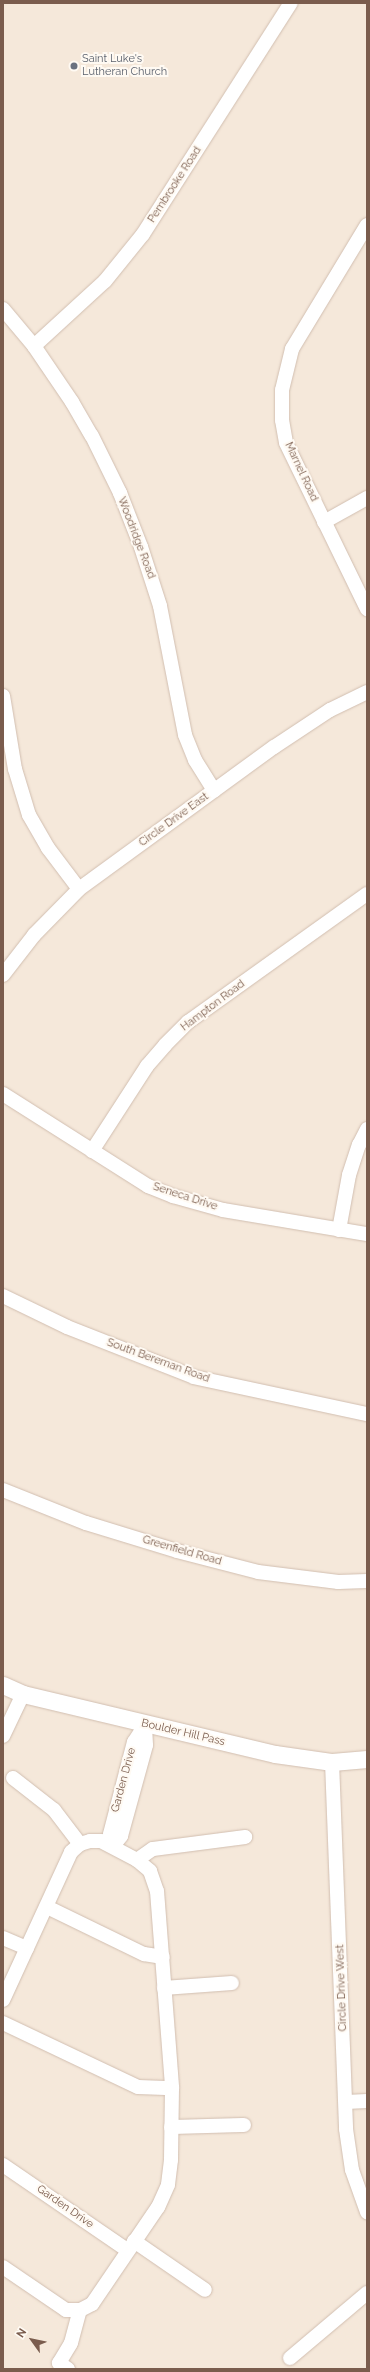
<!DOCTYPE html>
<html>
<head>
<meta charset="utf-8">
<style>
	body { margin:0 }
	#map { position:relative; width:370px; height:2372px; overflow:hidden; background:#fdf6ec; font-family:Raleway,sans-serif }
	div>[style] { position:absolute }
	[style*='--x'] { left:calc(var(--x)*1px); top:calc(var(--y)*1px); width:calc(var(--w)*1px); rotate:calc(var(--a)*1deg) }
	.residential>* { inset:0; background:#f5e8da; transform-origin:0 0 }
	.roads { filter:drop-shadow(0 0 1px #d1beb0) drop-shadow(0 0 1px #d1beb0) }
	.minor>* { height:14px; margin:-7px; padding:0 7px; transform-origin:7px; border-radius:7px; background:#fff }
	.tertiary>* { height:17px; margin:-8.5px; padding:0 8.5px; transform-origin:8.5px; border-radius:8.5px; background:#fff }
	.dots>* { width:11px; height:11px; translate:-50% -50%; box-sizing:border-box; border:2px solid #fffaf3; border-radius:50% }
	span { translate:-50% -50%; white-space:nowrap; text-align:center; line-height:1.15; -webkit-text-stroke:4px #fffaf3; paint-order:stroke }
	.worship-label { font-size:11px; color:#5b616d }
	.left { translate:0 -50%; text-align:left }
	.street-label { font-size:11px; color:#7a5c4d }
	.frame { position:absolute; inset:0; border:4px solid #7a5c4d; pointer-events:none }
	.north { position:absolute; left:12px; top:2320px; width:40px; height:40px; -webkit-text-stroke:3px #fffaf3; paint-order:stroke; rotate:303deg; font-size:11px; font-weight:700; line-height:16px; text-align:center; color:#7a5c4d }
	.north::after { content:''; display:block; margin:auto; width:14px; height:18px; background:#7a5c4d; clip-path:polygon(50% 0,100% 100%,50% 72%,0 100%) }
</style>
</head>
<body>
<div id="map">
	<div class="residential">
		<div style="left:3px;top:3px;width:364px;height:2366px"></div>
	</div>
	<div class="roads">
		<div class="minor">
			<div style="--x:367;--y:225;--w:145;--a:121.2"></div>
			<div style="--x:292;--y:349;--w:42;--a:103.7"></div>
			<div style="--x:282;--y:390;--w:30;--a:90"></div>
			<div style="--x:282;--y:420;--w:23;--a:80"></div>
			<div style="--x:286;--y:443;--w:185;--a:64"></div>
			<div style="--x:3;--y:309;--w:48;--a:50"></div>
			<div style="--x:34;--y:346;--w:68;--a:55.8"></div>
			<div style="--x:72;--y:402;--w:39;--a:60"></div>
			<div style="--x:92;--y:436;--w:64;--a:63.8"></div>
			<div style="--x:120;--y:493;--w:58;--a:68.7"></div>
			<div style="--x:141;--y:547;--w:62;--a:72.1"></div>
			<div style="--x:160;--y:606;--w:131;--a:79"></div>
			<div style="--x:185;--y:735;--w:27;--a:68"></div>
			<div style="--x:195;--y:760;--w:36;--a:58"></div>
			<div style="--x:34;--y:346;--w:96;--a:-42.5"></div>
			<div style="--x:105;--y:281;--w:60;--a:-51"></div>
			<div style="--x:143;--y:234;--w:274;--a:-57.4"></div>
			<div style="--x:324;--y:522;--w:49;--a:-29.2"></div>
			<div style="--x:3;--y:696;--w:74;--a:80.7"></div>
			<div style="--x:15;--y:769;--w:48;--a:73.1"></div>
			<div style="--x:29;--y:815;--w:38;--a:60"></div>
			<div style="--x:48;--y:848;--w:51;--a:52.9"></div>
			<div style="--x:3;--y:975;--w:51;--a:-52.2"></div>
			<div style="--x:34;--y:935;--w:64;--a:-45.6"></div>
			<div style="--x:79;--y:889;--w:241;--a:-36.1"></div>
			<div style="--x:274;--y:747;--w:67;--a:-33.5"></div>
			<div style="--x:330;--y:710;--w:41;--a:-25.9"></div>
			<div style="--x:3;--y:1094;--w:172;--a:32.4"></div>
			<div style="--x:148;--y:1186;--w:27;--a:22"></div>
			<div style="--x:173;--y:1196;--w:52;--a:15.6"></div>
			<div style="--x:223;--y:1210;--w:146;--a:9.5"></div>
			<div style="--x:92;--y:1151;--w:101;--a:-57.1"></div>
			<div style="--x:147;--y:1066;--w:28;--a:-49"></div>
			<div style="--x:165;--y:1045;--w:33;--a:-45"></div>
			<div style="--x:188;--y:1022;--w:220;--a:-35.6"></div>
			<div style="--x:339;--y:1230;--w:56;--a:-79.7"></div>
			<div style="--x:349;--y:1175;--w:32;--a:-72"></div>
			<div style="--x:359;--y:1145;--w:18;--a:-63"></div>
			<div style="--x:3;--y:1296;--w:71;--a:25.8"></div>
			<div style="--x:67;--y:1327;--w:136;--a:21.5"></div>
			<div style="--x:194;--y:1377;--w:177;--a:12.1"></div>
			<div style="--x:3;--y:1490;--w:89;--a:21.7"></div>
			<div style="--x:86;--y:1523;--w:95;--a:17.1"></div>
			<div style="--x:177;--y:1551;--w:84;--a:14.5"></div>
			<div style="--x:258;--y:1572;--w:81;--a:7.1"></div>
			<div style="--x:338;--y:1582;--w:29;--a:-2"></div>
			<div style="--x:3;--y:1736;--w:47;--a:-64.5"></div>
			<div style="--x:332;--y:1762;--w:367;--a:87.8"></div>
			<div style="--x:346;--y:2129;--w:41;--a:81.7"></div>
			<div style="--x:352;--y:2170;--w:45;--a:70.3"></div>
			<div style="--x:13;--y:1778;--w:52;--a:38"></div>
			<div style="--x:54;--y:1810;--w:43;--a:52.6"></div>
			<div style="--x:113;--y:1846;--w:12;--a:-104"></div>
			<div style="--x:110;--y:1834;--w:95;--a:-75.4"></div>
			<div style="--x:134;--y:1742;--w:20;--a:-57"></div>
			<div style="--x:113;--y:1846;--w:13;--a:-51"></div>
			<div style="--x:121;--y:1836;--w:94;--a:-74.6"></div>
			<div style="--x:146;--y:1745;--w:20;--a:-93"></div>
			<div style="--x:137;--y:1860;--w:19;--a:-35"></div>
			<div style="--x:153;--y:1849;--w:93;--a:-7.4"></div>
			<div style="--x:47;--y:1907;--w:108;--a:25.9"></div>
			<div style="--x:144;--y:1954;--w:19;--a:9"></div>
			<div style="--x:3;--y:1938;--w:26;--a:23"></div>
			<div style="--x:164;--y:1988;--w:68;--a:-4.2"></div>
			<div style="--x:3;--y:2000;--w:163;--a:-65.3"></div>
			<div style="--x:71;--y:1852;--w:12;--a:-42"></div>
			<div style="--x:80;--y:1844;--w:10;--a:-17"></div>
			<div style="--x:90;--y:1841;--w:11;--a:0"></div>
			<div style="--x:101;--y:1841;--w:41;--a:27.8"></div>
			<div style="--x:137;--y:1860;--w:17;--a:40"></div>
			<div style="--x:150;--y:1871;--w:21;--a:71"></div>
			<div style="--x:157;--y:1891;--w:198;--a:85.6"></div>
			<div style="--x:172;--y:2088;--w:72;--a:90.8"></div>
			<div style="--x:171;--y:2160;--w:25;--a:97"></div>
			<div style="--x:168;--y:2185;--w:24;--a:114"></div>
			<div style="--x:158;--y:2207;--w:117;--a:124.2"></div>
			<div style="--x:92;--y:2304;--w:13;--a:153"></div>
			<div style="--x:80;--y:2310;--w:14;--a:180"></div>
			<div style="--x:66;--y:2310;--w:76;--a:-145.7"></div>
			<div style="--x:3;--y:2023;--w:149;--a:25.4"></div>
			<div style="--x:138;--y:2087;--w:34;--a:2"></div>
			<div style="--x:346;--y:2102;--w:21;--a:-3"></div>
			<div style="--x:171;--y:2127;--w:73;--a:-1.6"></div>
			<div style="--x:3;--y:2165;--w:150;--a:34.4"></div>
			<div style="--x:134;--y:2241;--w:86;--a:34.6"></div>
			<div style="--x:290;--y:2358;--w:101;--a:-40.2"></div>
			<div style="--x:68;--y:2369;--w:11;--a:-146"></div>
			<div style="--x:59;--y:2363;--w:23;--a:-59"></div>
			<div style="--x:71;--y:2343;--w:34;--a:-75"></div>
		</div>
		<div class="tertiary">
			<div style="--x:3;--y:1685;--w:22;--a:24"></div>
			<div style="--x:23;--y:1694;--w:259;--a:13.4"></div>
			<div style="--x:275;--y:1754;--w:58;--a:8"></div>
			<div style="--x:332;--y:1762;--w:35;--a:-5"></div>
		</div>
	</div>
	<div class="dots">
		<div style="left:74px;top:66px;background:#6b7280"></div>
	</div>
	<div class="worship-label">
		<span class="left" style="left:82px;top:66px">Saint Luke's<br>Lutheran Church</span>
	</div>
	<div class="street-label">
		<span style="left:175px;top:185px;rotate:-57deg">Pembrooke Road</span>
		<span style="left:301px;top:472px;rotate:65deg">Marnel Road</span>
		<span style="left:136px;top:538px;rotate:69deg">Woodridge Road</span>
		<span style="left:174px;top:820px;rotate:-36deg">Circle Drive East</span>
		<span style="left:213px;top:1006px;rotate:-37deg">Hampton Road</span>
		<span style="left:185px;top:1197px;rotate:18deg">Seneca Drive</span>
		<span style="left:158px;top:1361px;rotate:20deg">South Bereman Road</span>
		<span style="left:182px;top:1551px;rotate:16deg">Greenfield Road</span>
		<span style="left:183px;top:1733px;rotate:13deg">Boulder Hill Pass</span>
		<span style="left:124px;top:1780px;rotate:-75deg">Garden Drive</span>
		<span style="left:342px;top:1988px;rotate:-92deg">Circle Drive West</span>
		<span style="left:65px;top:2207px;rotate:35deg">Garden Drive</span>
	</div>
	<div class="frame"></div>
	<div class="north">N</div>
</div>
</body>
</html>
